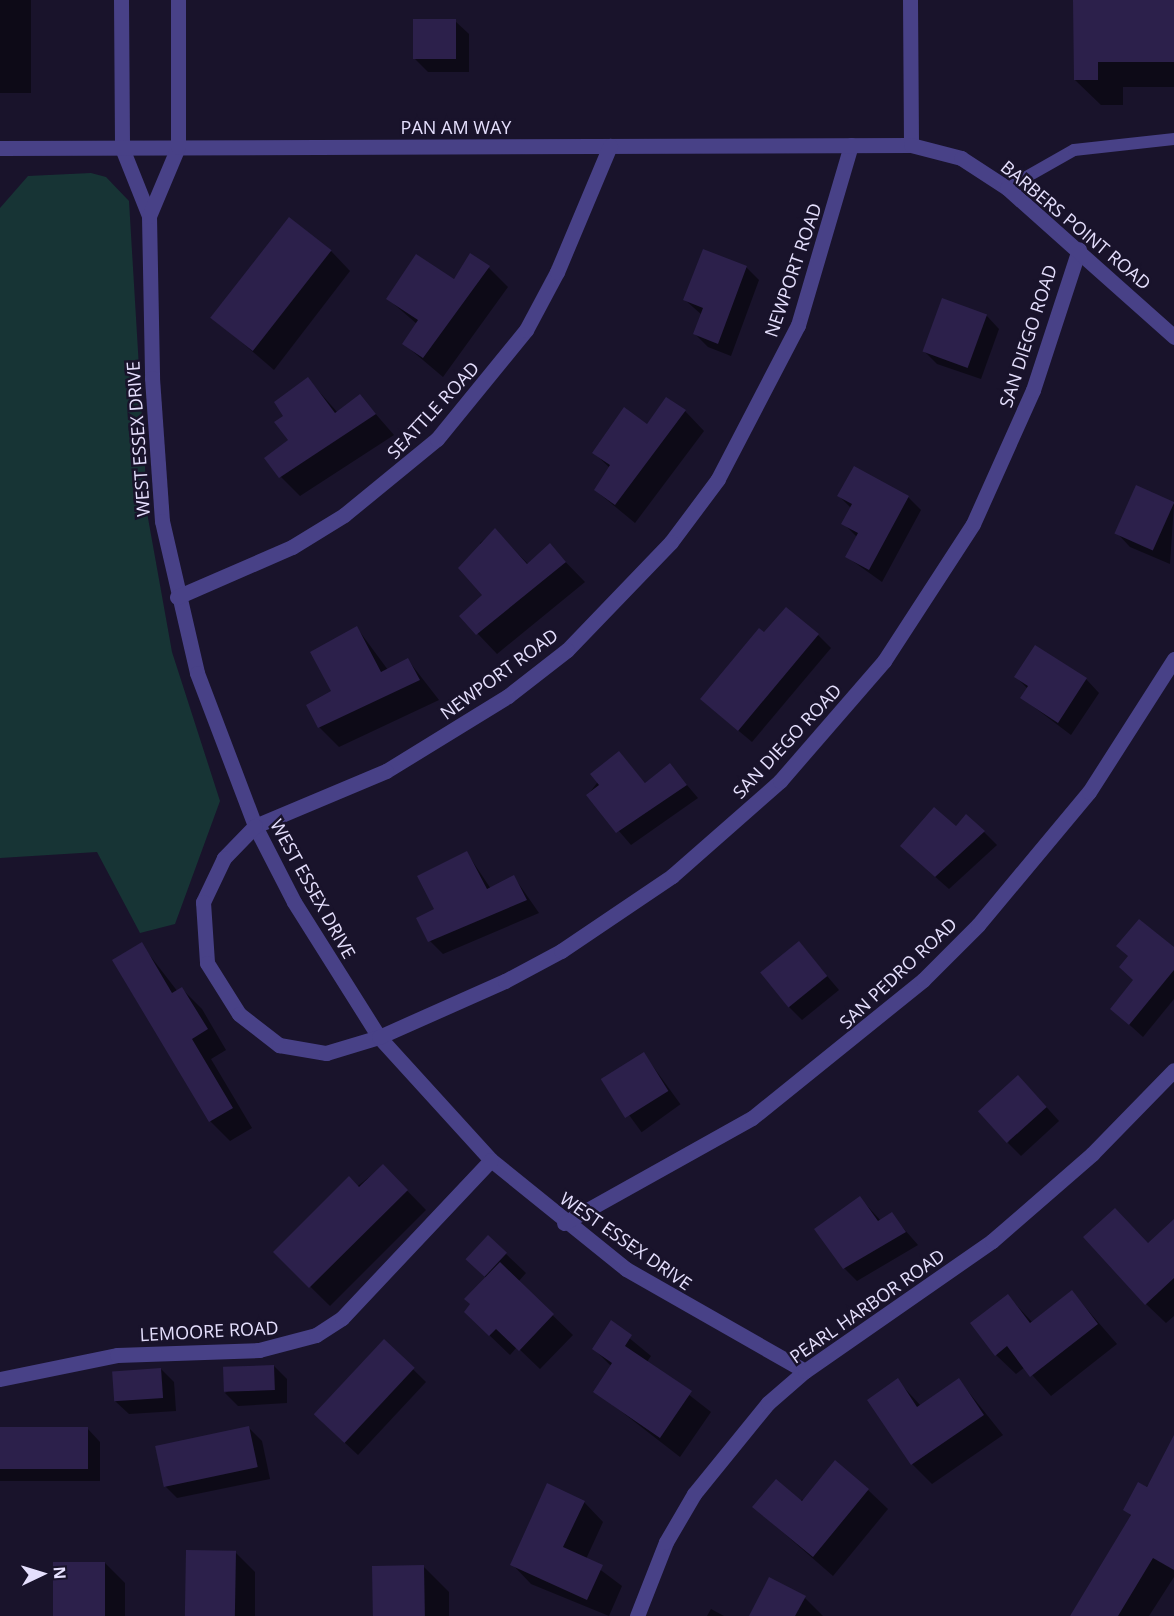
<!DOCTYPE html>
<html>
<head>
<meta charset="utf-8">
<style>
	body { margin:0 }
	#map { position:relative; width:1174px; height:1616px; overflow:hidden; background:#19132b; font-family:"Open Sans",sans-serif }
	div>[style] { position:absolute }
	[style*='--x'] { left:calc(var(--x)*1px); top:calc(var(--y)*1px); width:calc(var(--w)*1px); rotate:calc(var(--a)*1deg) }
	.green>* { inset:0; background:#173435 }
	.shadow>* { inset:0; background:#0007; transform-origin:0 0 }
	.building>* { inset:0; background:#2c204b; transform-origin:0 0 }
	.service>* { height:12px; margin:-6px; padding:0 6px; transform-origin:6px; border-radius:6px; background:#484187 }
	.minor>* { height:15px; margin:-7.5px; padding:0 7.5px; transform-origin:7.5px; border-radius:7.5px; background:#484187 }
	span { translate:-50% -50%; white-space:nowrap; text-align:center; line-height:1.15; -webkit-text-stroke:5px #19132b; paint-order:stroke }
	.street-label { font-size:18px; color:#e5dffd }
	.north { position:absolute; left:12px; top:1544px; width:60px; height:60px; -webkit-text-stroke:4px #19132b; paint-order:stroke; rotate:86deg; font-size:16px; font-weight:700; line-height:24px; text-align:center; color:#e5dffd }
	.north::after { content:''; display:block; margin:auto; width:21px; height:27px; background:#e5dffd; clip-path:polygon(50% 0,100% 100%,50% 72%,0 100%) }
</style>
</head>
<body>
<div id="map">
	<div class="green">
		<div style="clip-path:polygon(91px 173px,106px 177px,129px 201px,148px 518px,172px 652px,220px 801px,175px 924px,140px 933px,97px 852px,0 858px,0 208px,28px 176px)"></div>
	</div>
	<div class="shadow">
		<div style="left:0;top:0;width:31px;height:93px"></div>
		<div style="clip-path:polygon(1075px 0,1174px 0,1174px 87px,1123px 87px,1123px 105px,1101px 105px,1075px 80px)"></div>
		<div style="clip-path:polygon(455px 21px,469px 34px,469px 72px,428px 72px,415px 59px)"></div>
		<div style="clip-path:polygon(331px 251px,350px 271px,274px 370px,217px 321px)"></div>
		<div style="clip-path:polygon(746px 267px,759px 280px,731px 356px,708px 347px,695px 334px,702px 315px,685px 300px)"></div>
		<div style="clip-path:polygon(489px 268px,508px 287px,443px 377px,404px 344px,417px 324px,388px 299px)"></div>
		<div style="clip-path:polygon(986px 315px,999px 329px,981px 379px,937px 364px,924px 351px)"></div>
		<div style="clip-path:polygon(308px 379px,338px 413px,360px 396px,394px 435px,300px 496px,281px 477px,290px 441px,285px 416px)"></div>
		<div style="clip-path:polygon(685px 411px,704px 431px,635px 523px,595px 490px,610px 468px,594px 453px)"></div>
		<div style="clip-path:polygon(1137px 487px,1174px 504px,1170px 564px,1130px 547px,1117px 533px)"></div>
		<div style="clip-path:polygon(839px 496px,908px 497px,921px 510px,882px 582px,847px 557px,857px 537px,843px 523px,851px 508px)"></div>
		<div style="clip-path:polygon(495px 530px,529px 565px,550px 546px,585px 582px,497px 654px,461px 616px,484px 595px,480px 543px)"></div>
		<div style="clip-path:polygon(357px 628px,388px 670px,408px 660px,439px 700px,339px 747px,319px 727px)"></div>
		<div style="clip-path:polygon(764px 634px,818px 635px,831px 648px,752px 742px,715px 711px)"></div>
		<div style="clip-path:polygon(1016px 677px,1086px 679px,1099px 693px,1071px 735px,1022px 698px,1028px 689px)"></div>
		<div style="clip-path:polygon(619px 753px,646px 784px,670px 765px,698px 798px,631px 845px,588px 795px)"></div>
		<div style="clip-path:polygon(984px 832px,997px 845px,949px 889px,915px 859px)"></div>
		<div style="clip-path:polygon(467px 853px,491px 889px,514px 877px,539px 913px,443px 954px,430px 941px)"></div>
		<div style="clip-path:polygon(799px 943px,839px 990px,802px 1020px,789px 1007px)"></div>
		<div style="clip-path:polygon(141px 944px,178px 992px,182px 989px,202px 1009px,226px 1050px,211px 1059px,252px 1128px,230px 1141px,210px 1121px,114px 961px)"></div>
		<div style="clip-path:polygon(1174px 947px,1174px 999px,1143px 1037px,1112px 1009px)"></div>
		<div style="left:644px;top:1054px;width:62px;height:48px;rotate:54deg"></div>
		<div style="clip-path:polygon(1031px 1090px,1059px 1121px,1021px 1156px,1008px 1143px)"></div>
		<div style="clip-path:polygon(383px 1166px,426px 1210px,330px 1306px,275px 1252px)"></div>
		<div style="clip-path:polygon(860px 1198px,881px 1221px,891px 1214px,918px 1245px,857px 1281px,844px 1268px)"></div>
		<div style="clip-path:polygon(1174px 1220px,1174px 1316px,1166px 1323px,1146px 1304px,1149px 1245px)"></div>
		<div style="clip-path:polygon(506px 1254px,526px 1273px,518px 1282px,573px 1335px,540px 1369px,517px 1347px,510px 1355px,485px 1331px,486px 1278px,467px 1259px)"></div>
		<div style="clip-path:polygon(1072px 1292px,1117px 1344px,1051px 1396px,1025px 1367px,1016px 1374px,996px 1355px,1008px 1296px,1033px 1323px)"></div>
		<div style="clip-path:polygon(611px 1323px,651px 1356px,647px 1362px,711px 1412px,680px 1457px,595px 1391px,612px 1367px,594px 1349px)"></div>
		<div style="clip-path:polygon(384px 1341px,426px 1382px,358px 1455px,328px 1427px)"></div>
		<div style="clip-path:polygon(274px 1366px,287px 1379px,287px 1403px,238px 1406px,225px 1393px)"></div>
		<div style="clip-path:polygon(161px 1369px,174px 1382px,176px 1411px,129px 1414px,115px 1401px)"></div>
		<div style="clip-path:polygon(897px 1380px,921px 1406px,959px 1380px,1003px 1435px,932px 1484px,912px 1464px)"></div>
		<div style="clip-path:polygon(87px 1428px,100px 1442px,100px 1481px,0 1481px,0 1429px)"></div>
		<div style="clip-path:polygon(249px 1428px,262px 1441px,270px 1479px,177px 1498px,164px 1485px)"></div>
		<div style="clip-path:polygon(1174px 1458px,1174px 1577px,1149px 1616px,1074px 1616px,1132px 1517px,1125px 1509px)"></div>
		<div style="clip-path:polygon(868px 1490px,888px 1509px,833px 1576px,754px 1507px)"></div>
		<div style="clip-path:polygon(584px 1502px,603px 1522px,586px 1559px,622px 1586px,609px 1616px,531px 1584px,512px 1564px)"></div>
		<div style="clip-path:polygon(236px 1553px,255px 1572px,255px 1616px,187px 1616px)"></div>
		<div style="clip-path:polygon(105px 1563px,125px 1583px,125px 1616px,55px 1616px)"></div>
		<div style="clip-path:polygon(424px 1567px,449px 1592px,449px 1616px,374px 1616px)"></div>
		<div style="clip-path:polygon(805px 1598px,823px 1616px,751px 1616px)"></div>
		<div style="clip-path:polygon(711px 1609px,724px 1616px,707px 1616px)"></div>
	</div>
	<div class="building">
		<div style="clip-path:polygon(1073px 0,1174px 0,1174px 62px,1098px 62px,1098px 80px,1074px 80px)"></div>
		<div style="left:413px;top:19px;width:43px;height:40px"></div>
		<div style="left:289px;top:217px;width:54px;height:128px;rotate:38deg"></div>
		<div style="clip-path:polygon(703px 249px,747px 266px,718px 344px,693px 334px,703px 308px,683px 300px)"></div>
		<div style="clip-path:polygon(470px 253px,490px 266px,423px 358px,402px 344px,418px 320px,386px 299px,416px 254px,454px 279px)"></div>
		<div style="left:942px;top:298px;width:48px;height:57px;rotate:20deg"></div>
		<div style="clip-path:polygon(308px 377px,335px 413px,360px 394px,376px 414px,279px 478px,264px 458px,288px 440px,274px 422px,283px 416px,274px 402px)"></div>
		<div style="clip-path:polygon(666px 397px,686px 410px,615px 505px,594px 490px,610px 465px,592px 453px,624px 407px,647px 424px)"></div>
		<div style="clip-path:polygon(854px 466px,909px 496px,869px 570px,845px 557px,858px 533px,841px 524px,852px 504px,837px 496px)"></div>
		<div style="left:1136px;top:485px;width:42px;height:53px;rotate:24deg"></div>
		<div style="clip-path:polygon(495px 528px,527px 564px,550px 543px,566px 562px,476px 635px,459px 616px,482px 595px,458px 568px)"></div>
		<div style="clip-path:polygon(786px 607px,819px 634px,738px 731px,700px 699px,759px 628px,764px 632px)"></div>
		<div style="clip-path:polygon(357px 626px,381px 672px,408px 658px,420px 680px,318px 728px,306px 705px,331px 691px,310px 652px)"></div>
		<div style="clip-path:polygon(1035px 645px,1087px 678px,1058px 723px,1020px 698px,1028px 686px,1014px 677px)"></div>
		<div style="clip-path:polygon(619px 751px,645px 783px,670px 763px,687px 785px,616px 833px,586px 795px,599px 785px,590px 774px)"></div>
		<div style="clip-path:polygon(934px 807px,956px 826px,966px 814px,985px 831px,935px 877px,900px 846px)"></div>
		<div style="clip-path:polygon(467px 851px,487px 889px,514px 875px,527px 900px,428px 942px,416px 918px,434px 909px,417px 876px)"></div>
		<div style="clip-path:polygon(1139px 919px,1174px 947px,1174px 970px,1129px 1025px,1110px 1009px,1133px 980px,1119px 967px,1128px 956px,1116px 946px)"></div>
		<div style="left:799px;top:941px;width:45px;height:50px;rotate:51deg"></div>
		<div style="clip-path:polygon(142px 942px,172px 993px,182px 987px,208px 1029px,192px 1039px,233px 1108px,209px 1122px,112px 960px)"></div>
		<div style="left:644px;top:1052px;width:46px;height:51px;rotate:58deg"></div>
		<div style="left:1018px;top:1075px;width:43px;height:54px;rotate:48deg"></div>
		<div style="clip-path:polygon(383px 1164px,408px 1190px,309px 1288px,273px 1252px,349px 1176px,359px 1187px)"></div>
		<div style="clip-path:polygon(860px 1196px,878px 1221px,892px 1212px,906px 1232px,843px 1269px,814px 1229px)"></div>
		<div style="clip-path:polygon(1115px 1208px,1148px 1243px,1174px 1219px,1174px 1278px,1145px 1305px,1083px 1237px)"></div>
		<div style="left:488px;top:1235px;width:26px;height:33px;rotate:43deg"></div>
		<div style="clip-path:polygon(500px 1262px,554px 1314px,519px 1351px,496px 1329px,489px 1336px,464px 1312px,470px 1304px,464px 1299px)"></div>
		<div style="clip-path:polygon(1072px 1290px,1098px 1324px,1030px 1377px,1007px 1346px,995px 1356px,970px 1323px,1008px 1294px,1030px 1323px)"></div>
		<div style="clip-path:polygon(611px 1320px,632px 1335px,625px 1346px,692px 1391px,660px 1438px,593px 1392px,612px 1363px,592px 1349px)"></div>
		<div style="left:384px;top:1339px;width:42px;height:103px;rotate:43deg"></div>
		<div style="left:274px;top:1365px;width:25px;height:51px;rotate:88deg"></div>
		<div style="left:161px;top:1368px;width:30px;height:49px;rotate:86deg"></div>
		<div style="clip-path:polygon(898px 1378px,917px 1407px,959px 1378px,984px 1415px,911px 1465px,867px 1400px)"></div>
		<div style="left:249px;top:1426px;width:42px;height:96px;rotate:78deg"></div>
		<div style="left:0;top:1427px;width:88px;height:42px"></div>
		<div style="clip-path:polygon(1174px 1435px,1174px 1570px,1153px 1558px,1118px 1616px,1070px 1616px,1131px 1515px,1123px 1510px,1138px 1482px,1147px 1487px)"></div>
		<div style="clip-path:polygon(835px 1460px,869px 1489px,813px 1557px,752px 1507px,776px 1479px,802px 1501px)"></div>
		<div style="clip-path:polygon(547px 1483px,585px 1501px,563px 1547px,603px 1565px,587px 1600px,510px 1565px)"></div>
		<div style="left:186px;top:1550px;width:50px;height:66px;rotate:1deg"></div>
		<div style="left:53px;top:1562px;width:52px;height:54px"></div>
		<div style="left:424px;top:1565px;width:51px;height:52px;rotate:89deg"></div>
		<div style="clip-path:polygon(769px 1577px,806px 1596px,795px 1616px,749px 1616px)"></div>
	</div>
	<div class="service">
		<div style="--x:1007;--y:188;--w:77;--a:-29.6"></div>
		<div style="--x:1074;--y:150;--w:101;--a:-6.3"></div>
	</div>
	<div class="minor">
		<div style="--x:121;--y:0;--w:148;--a:89.6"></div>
		<div style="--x:122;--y:148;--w:73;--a:68.3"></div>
		<div style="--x:149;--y:216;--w:162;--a:88.9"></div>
		<div style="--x:152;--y:378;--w:143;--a:86"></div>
		<div style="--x:162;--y:521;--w:156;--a:77"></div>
		<div style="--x:197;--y:673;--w:164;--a:69.2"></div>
		<div style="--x:255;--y:826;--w:85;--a:62.8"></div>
		<div style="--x:294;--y:902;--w:160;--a:57.8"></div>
		<div style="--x:379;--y:1037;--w:166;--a:47.7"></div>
		<div style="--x:491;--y:1160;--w:174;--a:38.9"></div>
		<div style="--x:626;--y:1269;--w:206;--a:29.7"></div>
		<div style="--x:910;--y:0;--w:145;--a:89.6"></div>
		<div style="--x:851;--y:145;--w:188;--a:106.4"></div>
		<div style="--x:798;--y:325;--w:174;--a:117.5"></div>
		<div style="--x:718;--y:479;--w:79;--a:126.7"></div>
		<div style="--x:671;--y:542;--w:150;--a:133.9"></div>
		<div style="--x:567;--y:650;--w:75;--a:142.1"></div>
		<div style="--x:508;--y:696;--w:143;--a:148.4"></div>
		<div style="--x:386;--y:771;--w:142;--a:157.2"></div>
		<div style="--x:255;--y:826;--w:45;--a:134.1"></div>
		<div style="--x:224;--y:858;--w:49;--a:115.5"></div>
		<div style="--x:203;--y:902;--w:61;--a:86.2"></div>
		<div style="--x:207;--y:963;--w:60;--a:57.9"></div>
		<div style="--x:239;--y:1014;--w:51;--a:37.8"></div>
		<div style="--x:279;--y:1045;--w:48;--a:9.7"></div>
		<div style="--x:326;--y:1053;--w:55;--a:-16.8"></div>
		<div style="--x:379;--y:1037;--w:138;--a:-24"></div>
		<div style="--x:505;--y:981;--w:64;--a:-28.2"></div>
		<div style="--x:561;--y:951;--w:134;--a:-34"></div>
		<div style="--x:672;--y:876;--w:144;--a:-41.3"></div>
		<div style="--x:780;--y:781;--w:159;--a:-49.1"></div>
		<div style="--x:884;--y:661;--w:163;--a:-57"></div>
		<div style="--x:973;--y:524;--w:147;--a:-65.9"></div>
		<div style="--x:1033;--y:390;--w:148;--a:-71.9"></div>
		<div style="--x:0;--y:148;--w:911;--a:-0.19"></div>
		<div style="--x:911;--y:145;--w:52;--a:14.6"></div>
		<div style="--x:961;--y:158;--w:55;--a:33.1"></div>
		<div style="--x:1007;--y:188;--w:224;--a:41.7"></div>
		<div style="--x:149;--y:216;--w:75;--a:-67.2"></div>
		<div style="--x:178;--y:147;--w:147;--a:-90"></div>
		<div style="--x:177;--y:597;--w:125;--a:-23.5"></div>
		<div style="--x:292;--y:547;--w:61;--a:-31.6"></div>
		<div style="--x:344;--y:515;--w:120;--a:-39.3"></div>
		<div style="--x:437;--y:439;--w:141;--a:-50.8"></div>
		<div style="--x:526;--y:330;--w:66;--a:-61.9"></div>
		<div style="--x:557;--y:272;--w:137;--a:-67.2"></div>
		<div style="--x:564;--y:1223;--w:215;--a:-29.2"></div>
		<div style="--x:752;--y:1118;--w:220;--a:-38.9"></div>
		<div style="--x:923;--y:980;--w:78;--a:-45"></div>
		<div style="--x:978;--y:925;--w:173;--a:-50.2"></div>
		<div style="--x:1089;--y:792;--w:158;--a:-57.4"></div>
		<div style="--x:0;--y:1379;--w:119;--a:-11.6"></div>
		<div style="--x:117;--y:1355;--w:142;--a:-2"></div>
		<div style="--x:259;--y:1350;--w:59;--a:-14.7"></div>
		<div style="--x:316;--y:1335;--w:31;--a:-33"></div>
		<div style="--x:342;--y:1318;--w:217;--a:-46.7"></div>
		<div style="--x:637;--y:1616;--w:79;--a:-68.6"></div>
		<div style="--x:666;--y:1542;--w:56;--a:-59.7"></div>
		<div style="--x:694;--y:1494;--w:117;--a:-50.9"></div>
		<div style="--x:768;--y:1403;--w:49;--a:-40.9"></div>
		<div style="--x:805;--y:1371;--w:228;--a:-34.8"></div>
		<div style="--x:992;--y:1241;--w:133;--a:-41"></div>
		<div style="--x:1092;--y:1154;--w:117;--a:-45.7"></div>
	</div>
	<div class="street-label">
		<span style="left:456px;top:127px">PAN AM WAY</span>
		<span style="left:1076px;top:225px;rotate:40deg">BARBERS POINT ROAD</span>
		<span style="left:793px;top:270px;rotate:-71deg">NEWPORT ROAD</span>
		<span style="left:1028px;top:336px;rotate:-72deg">SAN DIEGO ROAD</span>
		<span style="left:433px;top:410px;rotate:-47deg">SEATTLE ROAD</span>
		<span style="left:138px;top:439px;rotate:-94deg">WEST ESSEX DRIVE</span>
		<span style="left:499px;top:674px;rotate:-36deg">NEWPORT ROAD</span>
		<span style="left:787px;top:741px;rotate:-47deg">SAN DIEGO ROAD</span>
		<span style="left:313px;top:889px;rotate:61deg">WEST ESSEX DRIVE</span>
		<span style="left:898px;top:973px;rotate:-43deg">SAN PEDRO ROAD</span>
		<span style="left:626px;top:1241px;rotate:35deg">WEST ESSEX DRIVE</span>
		<span style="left:867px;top:1306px;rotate:-35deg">PEARL HARBOR ROAD</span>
		<span style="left:209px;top:1331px;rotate:-3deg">LEMOORE ROAD</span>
	</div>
	<div class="north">N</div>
</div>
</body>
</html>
